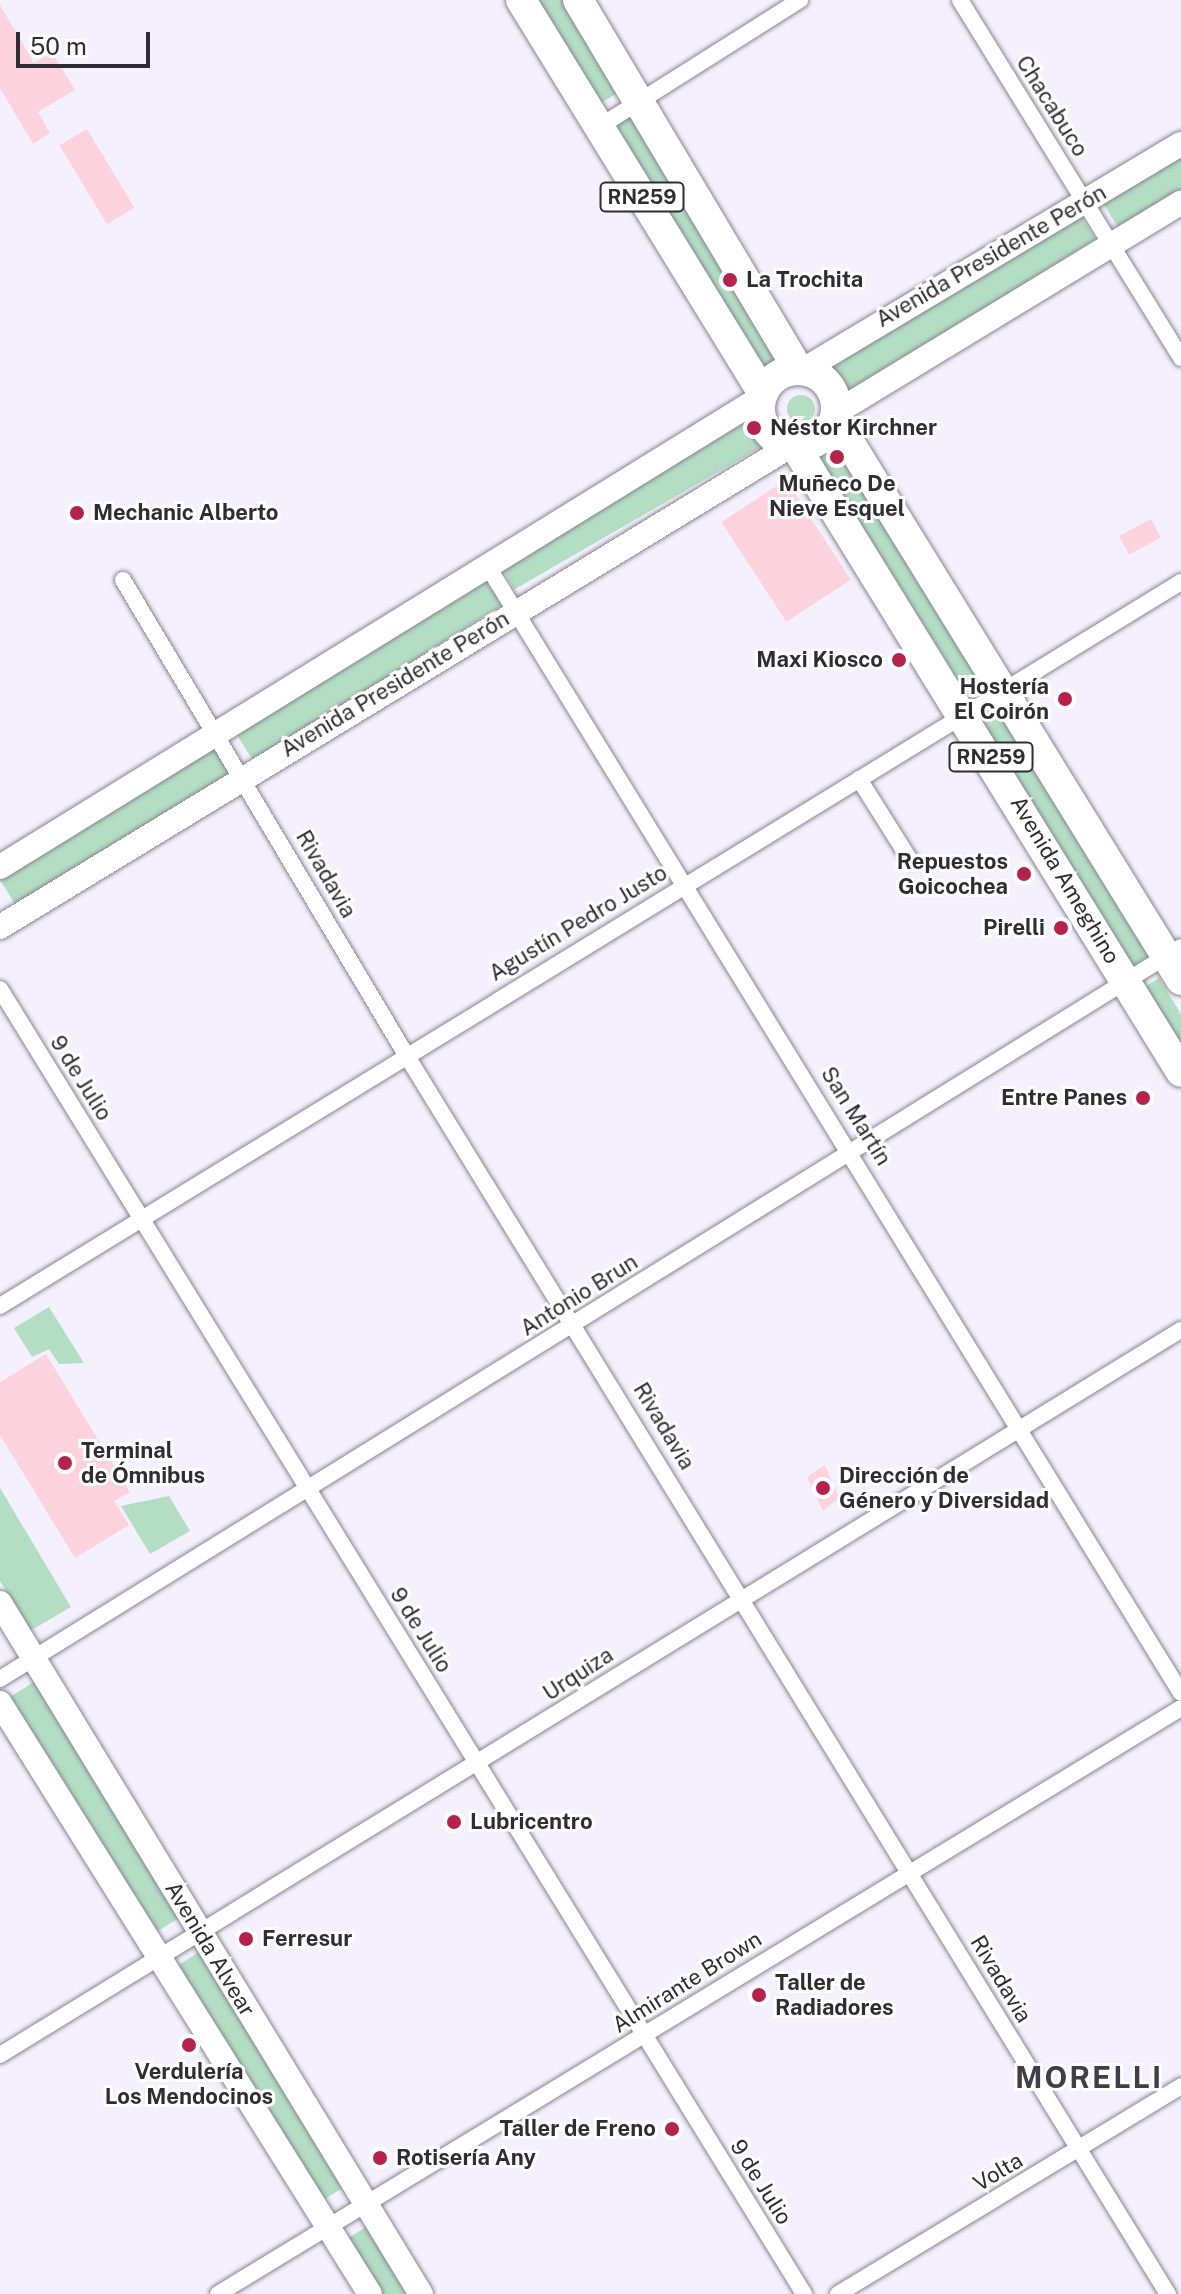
<!DOCTYPE html>
<html>
<head>
<meta charset="utf-8">
<style>
	body { margin:0 }
	#map { position:relative; width:1181px; height:2294px; overflow:hidden; background:#f4f0fd; font-family:"Public Sans",sans-serif }
	div>[style] { position:absolute }
	[style*='--x'] { left:calc(var(--x)*1px); top:calc(var(--y)*1px); width:calc(var(--w)*1px); rotate:calc(var(--a)*1deg) }
	.green>* { inset:0; background:#b3dec3; transform-origin:0 0 }
	.round { border-radius:50% }
	.building>* { inset:0; background:#fcd2dd; transform-origin:0 0 }
	.roads { filter:drop-shadow(0 0 2px #888492) drop-shadow(0 0 2px #888492) }
	.street>* { height:16px; margin:-8px; padding:0 8px; transform-origin:8px; border-radius:8px; background:#fff }
	.secondary>* { height:24px; margin:-12px; padding:0 12px; transform-origin:12px; border-radius:12px; background:#fff }
	.highway>* { height:30px; margin:-15px; padding:0 15px; transform-origin:15px; border-radius:15px; background:#fff }
	.highway>.ring { margin:-15px; padding:0; box-sizing:content-box; background:none; border:30px solid #fff; border-radius:50% }
	.dots>* { width:22px; height:22px; translate:-50% -50%; box-sizing:border-box; border:4px solid #fff; border-radius:50% }
	span { translate:-50% -50%; white-space:nowrap; text-align:center; line-height:1.15; -webkit-text-stroke:6px #fff; paint-order:stroke }
	.shield-label span { padding:2px 6px; background:#fff; border:2px solid; border-radius:6px; -webkit-text-stroke-width:0 }
	.shield-label { font-size:20px; color:#2f2d33; font-weight:700 }
	.street-label { font-size:22px; color:#2f2d33 }
	.poi-label { font-size:22px; color:#2f2d33; font-weight:700 }
	.left { translate:0 -50%; text-align:left }
	.right { translate:-100% -50%; text-align:right }
	.district-label { font-size:30px; color:#413d4a; font-weight:700; letter-spacing:2px }
	.scale { position:absolute; left:16px; top:32px; width:134px; height:36px; box-sizing:border-box; border:4px solid #2f2d33; border-top:0; padding-left:10px; font-size:24px; line-height:28px; white-space:nowrap; color:#2f2d33; -webkit-text-stroke:6px #fff; paint-order:stroke }
</style>
</head>
<body>
<div id="map">
	<div class="green">
		<div style="clip-path:polygon(536px 0,563px 0,621px 91px,601px 103px)"></div>
		<div style="left:631px;top:115px;width:292px;height:22px;rotate:58deg"></div>
		<div style="clip-path:polygon(1181px 154px,1181px 190px,1119px 229px,1103px 203px)"></div>
		<div style="left:1079px;top:213px;width:31px;height:292px;rotate:58deg"></div>
		<div class="round" style="left:787px;top:395px;width:28px;height:28px"></div>
		<div style="left:753px;top:417px;width:30px;height:293px;rotate:60deg"></div>
		<div style="left:834px;top:440px;width:291px;height:22px;rotate:58deg"></div>
		<div style="left:485px;top:579px;width:31px;height:293px;rotate:58deg"></div>
		<div style="left:998px;top:707px;width:291px;height:23px;rotate:58deg"></div>
		<div style="left:214px;top:747px;width:31px;height:252px;rotate:58deg"></div>
		<div style="clip-path:polygon(1159px 978px,1181px 1014px,1181px 1056px,1140px 990px)"></div>
		<div style="clip-path:polygon(49px 1307px,84px 1363px,59px 1364px,49px 1349px,32px 1357px,14px 1328px)"></div>
		<div style="clip-path:polygon(0 1488px,71px 1607px,30px 1631px,0 1581px)"></div>
		<div style="clip-path:polygon(169px 1496px,190px 1531px,150px 1554px,121px 1506px)"></div>
		<div style="left:37px;top:1680px;width:277px;height:31px;rotate:58deg"></div>
		<div style="left:201px;top:1951px;width:276px;height:31px;rotate:58deg"></div>
		<div style="clip-path:polygon(371px 2224px,414px 2294px,378px 2294px,345px 2240px)"></div>
	</div>
	<div class="building">
		<div style="clip-path:polygon(0 5px,34px 63px,52px 52px,75px 90px,38px 112px,50px 133px,33px 144px,0 88px)"></div>
		<div style="left:87px;top:129px;width:92px;height:32px;rotate:59deg"></div>
		<div style="left:786px;top:480px;width:119px;height:77px;rotate:57deg"></div>
		<div style="left:1151px;top:519px;width:21px;height:36px;rotate:62deg"></div>
		<div style="clip-path:polygon(46px 1354px,130px 1492px,114px 1501px,129px 1525px,75px 1558px,0 1435px,0 1382px)"></div>
		<div style="clip-path:polygon(825px 1465px,839px 1498px,823px 1511px,807px 1477px)"></div>
	</div>
	<div class="roads">
		<div class="street">
			<div style="--x:960;--y:0;--w:421;--a:58.3"></div>
			<div style="--x:599;--y:127;--w:238;--a:-32.3"></div>
			<div style="--x:487;--y:565;--w:1324;--a:58.4"></div>
			<div style="--x:123;--y:580;--w:551;--a:59.2"></div>
			<div style="--x:405;--y:1053;--w:1457;--a:58.42"></div>
			<div style="--x:859;--y:779;--w:96;--a:57.8"></div>
			<div style="--x:0;--y:989;--w:1533;--a:58.36"></div>
			<div style="--x:0;--y:1306;--w:1385;--a:-31.51"></div>
			<div style="--x:0;--y:1679;--w:1389;--a:-31.79"></div>
			<div style="--x:0;--y:2055;--w:1386;--a:-31.55"></div>
			<div style="--x:218;--y:2294;--w:1127;--a:-31.32"></div>
			<div style="--x:838;--y:2294;--w:401;--a:-31.2"></div>
		</div>
		<div class="secondary">
			<div style="--x:803;--y:370;--w:440;--a:-30.9"></div>
			<div style="--x:835;--y:413;--w:405;--a:-31.3"></div>
			<div style="--x:0;--y:867;--w:895;--a:-31.67"></div>
			<div style="--x:0;--y:927;--w:927;--a:-31.32"></div>
			<div style="--x:0;--y:1603;--w:809;--a:58.65"></div>
			<div style="--x:0;--y:1703;--w:697;--a:57.95"></div>
		</div>
		<div class="highway">
			<div style="--x:521;--y:0;--w:462;--a:58.4"></div>
			<div style="--x:578;--y:0;--w:431;--a:59.2"></div>
			<div class="ring" style="left:760px;top:370px;width:46px;height:46px"></div>
			<div style="--x:835;--y:419;--w:659;--a:58.34"></div>
			<div style="--x:795;--y:446;--w:735;--a:58.34"></div>
		</div>
	</div>
	<div class="dots">
		<div style="left:730px;top:280px;background:#b5234c"></div>
		<div style="left:754px;top:428px;background:#b5234c"></div>
		<div style="left:837px;top:457px;background:#b5234c"></div>
		<div style="left:77px;top:513px;background:#b5234c"></div>
		<div style="left:899px;top:660px;background:#b5234c"></div>
		<div style="left:1065px;top:699px;background:#b5234c"></div>
		<div style="left:1024px;top:874px;background:#b5234c"></div>
		<div style="left:1061px;top:928px;background:#b5234c"></div>
		<div style="left:1143px;top:1098px;background:#b5234c"></div>
		<div style="left:65px;top:1463px;background:#b5234c"></div>
		<div style="left:823px;top:1488px;background:#b5234c"></div>
		<div style="left:454px;top:1822px;background:#b5234c"></div>
		<div style="left:246px;top:1939px;background:#b5234c"></div>
		<div style="left:759px;top:1995px;background:#b5234c"></div>
		<div style="left:189px;top:2045px;background:#b5234c"></div>
		<div style="left:672px;top:2129px;background:#b5234c"></div>
		<div style="left:380px;top:2158px;background:#b5234c"></div>
	</div>
	<div class="shield-label">
		<span style="left:642px;top:197px">RN259</span>
		<span style="left:991px;top:757px">RN259</span>
	</div>
	<div class="street-label">
		<span style="left:1052px;top:106px;rotate:58deg">Chacabuco</span>
		<span style="left:991px;top:256px;rotate:-30deg">Avenida Presidente Perón</span>
		<span style="left:395px;top:684px;rotate:-31deg">Avenida Presidente Perón</span>
		<span style="left:326px;top:874px;rotate:60deg">Rivadavia</span>
		<span style="left:1065px;top:880px;rotate:59deg">Avenida Ameghino</span>
		<span style="left:578px;top:923px;rotate:-31deg">Agustín Pedro Justo</span>
		<span style="left:81px;top:1078px;rotate:58deg">9 de Julio</span>
		<span style="left:856px;top:1116px;rotate:58deg">San Martín</span>
		<span style="left:579px;top:1295px;rotate:-32deg">Antonio Brun</span>
		<span style="left:664px;top:1426px;rotate:59deg">Rivadavia</span>
		<span style="left:421px;top:1630px;rotate:58deg">9 de Julio</span>
		<span style="left:578px;top:1674px;rotate:-33deg">Urquiza</span>
		<span style="left:210px;top:1949px;rotate:59deg">Avenida Alvear</span>
		<span style="left:1001px;top:1979px;rotate:59deg">Rivadavia</span>
		<span style="left:687px;top:1982px;rotate:-32deg">Almirante Brown</span>
		<span style="left:998px;top:2172px;rotate:-31deg">Volta</span>
		<span style="left:761px;top:2182px;rotate:58deg">9 de Julio</span>
	</div>
	<div class="poi-label">
		<span class="left" style="left:746px;top:280px">La Trochita</span>
		<span class="left" style="left:770px;top:428px">Néstor Kirchner</span>
		<span style="left:837px;top:496px">Muñeco De<br>Nieve Esquel</span>
		<span class="left" style="left:93px;top:513px">Mechanic Alberto</span>
		<span class="right" style="left:883px;top:660px">Maxi Kiosco</span>
		<span class="right" style="left:1049px;top:699px">Hostería<br>El Coirón</span>
		<span class="right" style="left:1008px;top:874px">Repuestos<br>Goicochea</span>
		<span class="right" style="left:1045px;top:928px">Pirelli</span>
		<span class="right" style="left:1127px;top:1098px">Entre Panes</span>
		<span class="left" style="left:81px;top:1463px">Terminal<br>de Ómnibus</span>
		<span class="left" style="left:839px;top:1488px">Dirección de<br>Género y Diversidad</span>
		<span class="left" style="left:470px;top:1822px">Lubricentro</span>
		<span class="left" style="left:262px;top:1939px">Ferresur</span>
		<span class="left" style="left:775px;top:1995px">Taller de<br>Radiadores</span>
		<span style="left:189px;top:2084px">Verdulería<br>Los Mendocinos</span>
		<span class="right" style="left:656px;top:2129px">Taller de Freno</span>
		<span class="left" style="left:396px;top:2158px">Rotisería Any</span>
	</div>
	<div class="district-label">
		<span style="left:1089px;top:2077px">MORELLI</span>
	</div>
	<div class="scale">50 m</div>
</div>
</body>
</html>
